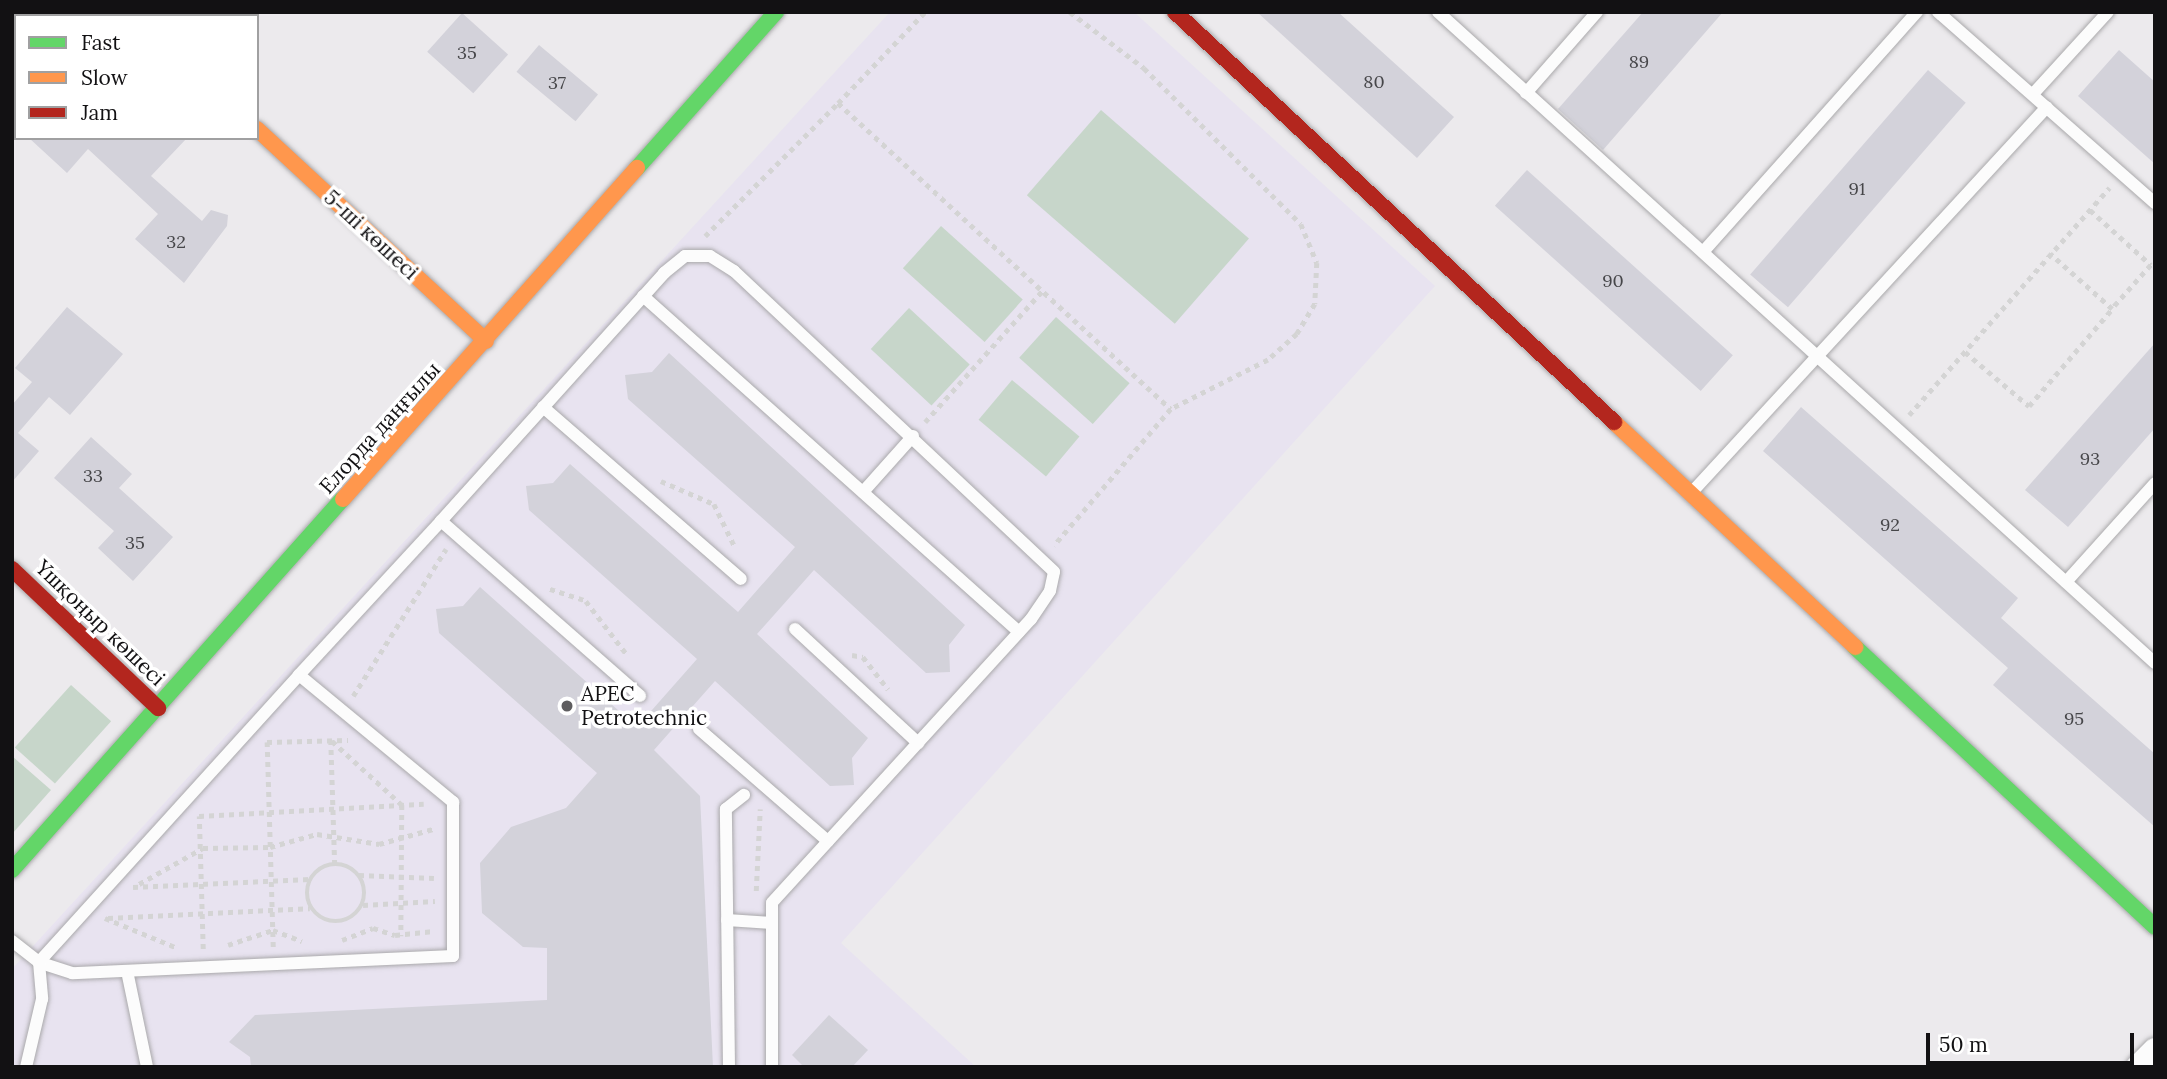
<!DOCTYPE html>
<html>
<head>
<meta charset="utf-8">
<style>
	body { margin:0 }
	#map { position:relative; width:2167px; height:1079px; overflow:hidden; background:#eceaed; font-family:Lora,serif }
	div>[style] { position:absolute }
	[style*='--x'] { left:calc(var(--x)*1px); top:calc(var(--y)*1px); width:calc(var(--w)*1px); rotate:calc(var(--a)*1deg) }
	.education>* { inset:0; background:#e8e3f0 }
	.green>* { inset:0; background:#c7d6ca; transform-origin:0 0 }
	.building>* { inset:0; background:#d3d2da; transform-origin:0 0 }
	.path>* { height:4.5px; margin-top:-2.25px; transform-origin:0; background:repeating-linear-gradient(90deg,#d4d4d4 0 5px,transparent 0 10px) }
	.path>.ring { margin:-2.25px; padding:0; box-sizing:content-box; background:none; border:4.5px solid #d4d4d4; border-radius:50% }
	.roads { filter:drop-shadow(0 0 2px #aaa9ab) drop-shadow(0 0 2px #aaa9ab) }
	.lane>* { height:12px; margin:-6px; padding:0 6px; transform-origin:6px; border-radius:6px; background:#fcfcfc }
	.street>* { height:24px; margin:-12px; padding:0 12px; transform-origin:12px; border-radius:12px; background:#fcfcfc }
	.fast>* { height:16px; margin:-8px; padding:0 8px; transform-origin:8px; border-radius:8px; background:#63d668 }
	.slow>* { height:16px; margin:-8px; padding:0 8px; transform-origin:8px; border-radius:8px; background:#ff974d }
	.jam>* { height:16px; margin:-8px; padding:0 8px; transform-origin:8px; border-radius:8px; background:#b3261e }
	.dots>* { width:19px; height:19px; translate:-50% -50%; box-sizing:border-box; border:4px solid #fff; border-radius:50% }
	span { translate:-50% -50%; white-space:nowrap; text-align:center; line-height:1.15; -webkit-text-stroke:7px #fff; paint-order:stroke }
	.number-label { font-size:18px; color:#464649 }
	.number-label span { -webkit-text-stroke-width:0 }
	.street-label { font-size:21px; color:#121113 }
	.poi-label { font-size:21px; color:#121113 }
	.left { translate:0 -50%; text-align:left }
	.frame { position:absolute; inset:0; border:14px solid #121113; pointer-events:none }
	.legend { position:absolute; left:14px; top:14px; width:245px; height:126px; box-sizing:border-box; background:#fff; border:2px solid #a0a0a1; margin:0; padding:9px 12px; list-style:none; font-size:21px; color:#121113 }
	.legend li { display:flex; align-items:center; gap:14px; height:35px }
	.legend b { width:35px; border:2px solid #a0a0a1 }
	.scale { position:absolute; left:1926px; top:1033px; width:208px; height:32px; box-sizing:border-box; border:4px solid #121113; border-top:0; padding-left:9px; font-size:21px; line-height:24px; white-space:nowrap; color:#121113; -webkit-text-stroke:5px #fff; paint-order:stroke }
</style>
</head>
<body>
<div id="map">
	<div class="education">
		<div style="clip-path:polygon(890px 12px,1134px 12px,1435px 286px,841px 943px,976px 1067px,12px 1067px,12px 969px)"></div>
	</div>
	<div class="green">
		<div style="left:1101px;top:110px;width:196px;height:113px;rotate:41deg"></div>
		<div style="left:941px;top:226px;width:110px;height:57px;rotate:42deg"></div>
		<div style="left:909px;top:308px;width:83px;height:56px;rotate:43deg"></div>
		<div style="left:1056px;top:317px;width:99px;height:55px;rotate:42deg"></div>
		<div style="left:1012px;top:380px;width:88px;height:52px;rotate:40deg"></div>
		<div style="left:71px;top:685px;width:54px;height:84px;rotate:42deg"></div>
		<div style="clip-path:polygon(12px 756px,51px 790px,12px 834px)"></div>
	</div>
	<div class="building">
		<div style="clip-path:polygon(1257px 12px,1338px 12px,1454px 117px,1417px 158px)"></div>
		<div style="clip-path:polygon(1643px 12px,1723px 12px,1603px 150px,1558px 109px)"></div>
		<div style="left:462px;top:13px;width:62px;height:52px;rotate:42deg"></div>
		<div style="left:539px;top:45px;width:77px;height:35px;rotate:40deg"></div>
		<div style="clip-path:polygon(2119px 50px,2155px 82px,2155px 164px,2078px 96px)"></div>
		<div style="left:1928px;top:70px;width:50px;height:271px;rotate:41deg"></div>
		<div style="clip-path:polygon(29px 138px,187px 138px,151px 176px,202px 221px,211px 210px,228px 215px,227px 226px,184px 283px,135px 239px,158px 214px,88px 149px,67px 173px)"></div>
		<div style="left:1527px;top:170px;width:277px;height:48px;rotate:42deg"></div>
		<div style="clip-path:polygon(67px 307px,123px 354px,70px 415px,49px 397px,18px 433px,39px 451px,12px 482px,12px 405px,32px 382px,15px 368px)"></div>
		<div style="clip-path:polygon(2155px 343px,2155px 428px,2068px 527px,2025px 490px)"></div>
		<div style="clip-path:polygon(669px 353px,965px 625px,949px 645px,950px 672px,926px 673px,814px 570px,757px 634px,868px 738px,852px 758px,854px 785px,830px 786px,715px 681px,654px 750px,700px 796px,713px 1067px,251px 1067px,250px 1057px,229px 1042px,255px 1015px,547px 1000px,547px 948px,523px 947px,482px 913px,480px 863px,511px 827px,566px 808px,597px 773px,439px 633px,436px 609px,463px 606px,480px 587px,637px 727px,697px 659px,529px 510px,526px 486px,553px 483px,570px 464px,738px 612px,795px 547px,628px 399px,625px 375px,652px 372px)"></div>
		<div style="clip-path:polygon(1801px 407px,2018px 598px,2001px 618px,2155px 754px,2155px 827px,1993px 685px,2008px 668px,1763px 451px)"></div>
		<div style="clip-path:polygon(91px 437px,132px 474px,119px 488px,173px 537px,133px 581px,98px 548px,114px 531px,54px 478px)"></div>
		<div style="clip-path:polygon(829px 1015px,868px 1050px,852px 1067px,804px 1067px,792px 1055px)"></div>
	</div>
	<div class="path">
		<div style="--x:1070;--y:12;--w:93;--a:37.1"></div>
		<div style="--x:1144;--y:68;--w:221;--a:44.8"></div>
		<div style="--x:1301;--y:224;--w:42;--a:67.7"></div>
		<div style="--x:1317;--y:263;--w:41;--a:92.8"></div>
		<div style="--x:1315;--y:304;--w:35;--a:121"></div>
		<div style="--x:1297;--y:334;--w:39;--a:138"></div>
		<div style="--x:1268;--y:360;--w:109;--a:153.2"></div>
		<div style="--x:838;--y:103;--w:126;--a:-46.3"></div>
		<div style="--x:2090;--y:210;--w:82;--a:42"></div>
		<div style="--x:2151;--y:265;--w:59;--a:131.6"></div>
		<div style="--x:705;--y:236;--w:188;--a:-45"></div>
		<div style="--x:838;--y:103;--w:452;--a:42.6"></div>
		<div style="--x:1171;--y:409;--w:180;--a:130.5"></div>
		<div style="--x:1965;--y:352;--w:84;--a:40.2"></div>
		<div style="--x:2029;--y:406;--w:128;--a:-49.4"></div>
		<div style="--x:2112;--y:309;--w:83;--a:-138.4"></div>
		<div style="--x:1909;--y:415;--w:303;--a:-48.6"></div>
		<div style="--x:925;--y:422;--w:177;--a:-48.2"></div>
		<div style="--x:661;--y:481;--w:58;--a:23.5"></div>
		<div style="--x:714;--y:504;--w:46;--a:64"></div>
		<div style="--x:550;--y:589;--w:38;--a:18"></div>
		<div style="--x:586;--y:601;--w:69;--a:52.6"></div>
		<div style="--x:852;--y:655;--w:11;--a:10"></div>
		<div style="--x:863;--y:657;--w:41;--a:52"></div>
		<div style="--x:353;--y:696;--w:174;--a:-57.7"></div>
		<div style="--x:331;--y:740;--w:124;--a:88.2"></div>
		<div style="--x:332;--y:741;--w:95;--a:42.4"></div>
		<div style="--x:402;--y:805;--w:131;--a:90.4"></div>
		<div class="ring" style="left:307px;top:864px;width:53.5px;height:53.5px"></div>
		<div style="--x:359;--y:875;--w:75;--a:2.3"></div>
		<div style="--x:139;--y:884;--w:73;--a:-29.4"></div>
		<div style="--x:203;--y:848;--w:67;--a:-0.9"></div>
		<div style="--x:270;--y:847;--w:49;--a:-15.5"></div>
		<div style="--x:317;--y:834;--w:63;--a:9.2"></div>
		<div style="--x:379;--y:844;--w:56;--a:-15.5"></div>
		<div style="--x:133;--y:887;--w:177;--a:-2.6"></div>
		<div style="--x:756;--y:891;--w:82;--a:-87.2"></div>
		<div style="--x:363;--y:905;--w:72;--a:-3.2"></div>
		<div style="--x:105;--y:918;--w:76;--a:22.5"></div>
		<div style="--x:108;--y:918;--w:202;--a:-2.8"></div>
		<div style="--x:342;--y:940;--w:33;--a:-21"></div>
		<div style="--x:373;--y:928;--w:23;--a:18"></div>
		<div style="--x:395;--y:935;--w:39;--a:-6"></div>
		<div style="--x:228;--y:945;--w:47;--a:-18.4"></div>
		<div style="--x:273;--y:930;--w:31;--a:21"></div>
		<div style="--x:273;--y:947;--w:205;--a:-91.7"></div>
		<div style="--x:267;--y:742;--w:81;--a:-1.4"></div>
		<div style="--x:203;--y:949;--w:133;--a:-91.7"></div>
		<div style="--x:199;--y:816;--w:225;--a:-3.1"></div>
	</div>
	<div class="roads">
		<div class="lane">
			<div style="--x:1438;--y:12;--w:968;--a:42.24"></div>
			<div style="--x:1938;--y:12;--w:289;--a:41.4"></div>
			<div style="--x:1526;--y:93;--w:108;--a:-48.8"></div>
			<div style="--x:2033;--y:94;--w:111;--a:-47.6"></div>
			<div style="--x:1703;--y:252;--w:322;--a:-48.3"></div>
			<div style="--x:643;--y:296;--w:504;--a:41.78"></div>
			<div style="--x:543;--y:407;--w:262;--a:41"></div>
			<div style="--x:1693;--y:491;--w:522;--a:-47.33"></div>
			<div style="--x:863;--y:492;--w:75;--a:-48.2"></div>
			<div style="--x:441;--y:521;--w:265;--a:41.3"></div>
			<div style="--x:2066;--y:582;--w:133;--a:-48"></div>
			<div style="--x:795;--y:629;--w:168;--a:42.8"></div>
			<div style="--x:299;--y:675;--w:200;--a:39.5"></div>
			<div style="--x:453;--y:802;--w:154;--a:90"></div>
			<div style="--x:453;--y:956;--w:381;--a:177.4"></div>
			<div style="--x:72;--y:973;--w:35;--a:-162"></div>
			<div style="--x:39;--y:962;--w:387;--a:-47.8"></div>
			<div style="--x:299;--y:675;--w:209;--a:-47.3"></div>
			<div style="--x:441;--y:521;--w:334;--a:-48"></div>
			<div style="--x:664;--y:273;--w:27;--a:-39"></div>
			<div style="--x:685;--y:256;--w:25;--a:0"></div>
			<div style="--x:710;--y:256;--w:28;--a:32"></div>
			<div style="--x:734;--y:271;--w:439;--a:43.2"></div>
			<div style="--x:1054;--y:572;--w:19;--a:102"></div>
			<div style="--x:1050;--y:591;--w:34;--a:124"></div>
			<div style="--x:1031;--y:619;--w:384;--a:132.4"></div>
			<div style="--x:772;--y:903;--w:164;--a:90"></div>
			<div style="--x:699;--y:729;--w:171;--a:41"></div>
			<div style="--x:727;--y:920;--w:45;--a:3.8"></div>
			<div style="--x:12;--y:941;--w:34;--a:38"></div>
			<div style="--x:39;--y:962;--w:37;--a:85"></div>
			<div style="--x:42;--y:999;--w:70;--a:103.2"></div>
			<div style="--x:127;--y:971;--w:98;--a:78.2"></div>
			<div style="--x:729;--y:1067;--w:258;--a:-90.7"></div>
			<div style="--x:726;--y:809;--w:23;--a:-38"></div>
		</div>
		<div class="street">
			<div style="--x:132;--y:12;--w:5;--a:53"></div>
			<div style="--x:2138;--y:1067;--w:24;--a:-45"></div>
		</div>
		<div class="fast">
			<div style="--x:637;--y:168;--w:209;--a:-48.3"></div>
			<div style="--x:1855;--y:647;--w:410;--a:43"></div>
			<div style="--x:12;--y:870;--w:497;--a:-48.3"></div>
		</div>
		<div class="slow">
			<div style="--x:257;--y:129;--w:312;--a:42.8"></div>
			<div style="--x:1614;--y:422;--w:330;--a:43"></div>
			<div style="--x:343;--y:499;--w:443;--a:-48.4"></div>
		</div>
		<div class="jam">
			<div style="--x:1175;--y:12;--w:601;--a:43.04"></div>
			<div style="--x:12;--y:569;--w:202;--a:43.6"></div>
		</div>
	</div>
	<div class="dots">
		<div style="left:567px;top:706px;background:#5e5d5f"></div>
	</div>
	<div class="number-label">
		<span style="left:467px;top:53px">35</span>
		<span style="left:1639px;top:62px">89</span>
		<span style="left:1374px;top:82px">80</span>
		<span style="left:557px;top:83px">37</span>
		<span style="left:1857px;top:189px">91</span>
		<span style="left:176px;top:242px">32</span>
		<span style="left:1613px;top:281px">90</span>
		<span style="left:2090px;top:459px">93</span>
		<span style="left:93px;top:476px">33</span>
		<span style="left:1890px;top:525px">92</span>
		<span style="left:135px;top:543px">35</span>
		<span style="left:2074px;top:719px">95</span>
	</div>
	<div class="street-label">
		<span style="left:371px;top:235px;rotate:43deg">5-ші көшесі</span>
		<span style="left:380px;top:428px;rotate:-48deg">Елорда даңғылы</span>
		<span style="left:100px;top:623px;rotate:44deg">Үшқоңыр көшесі</span>
	</div>
	<div class="poi-label">
		<span class="left" style="left:581px;top:706px">APEC<br>Petrotechnic</span>
	</div>
	<div class="frame"></div>
	<ul class="legend">
	<li><b style="height:9px;background:#63d668"></b>Fast</li>
	<li><b style="height:9px;background:#ff974d"></b>Slow</li>
	<li><b style="height:9px;background:#b3261e"></b>Jam</li>
	</ul>
	<div class="scale">50 m</div>
</div>
</body>
</html>
